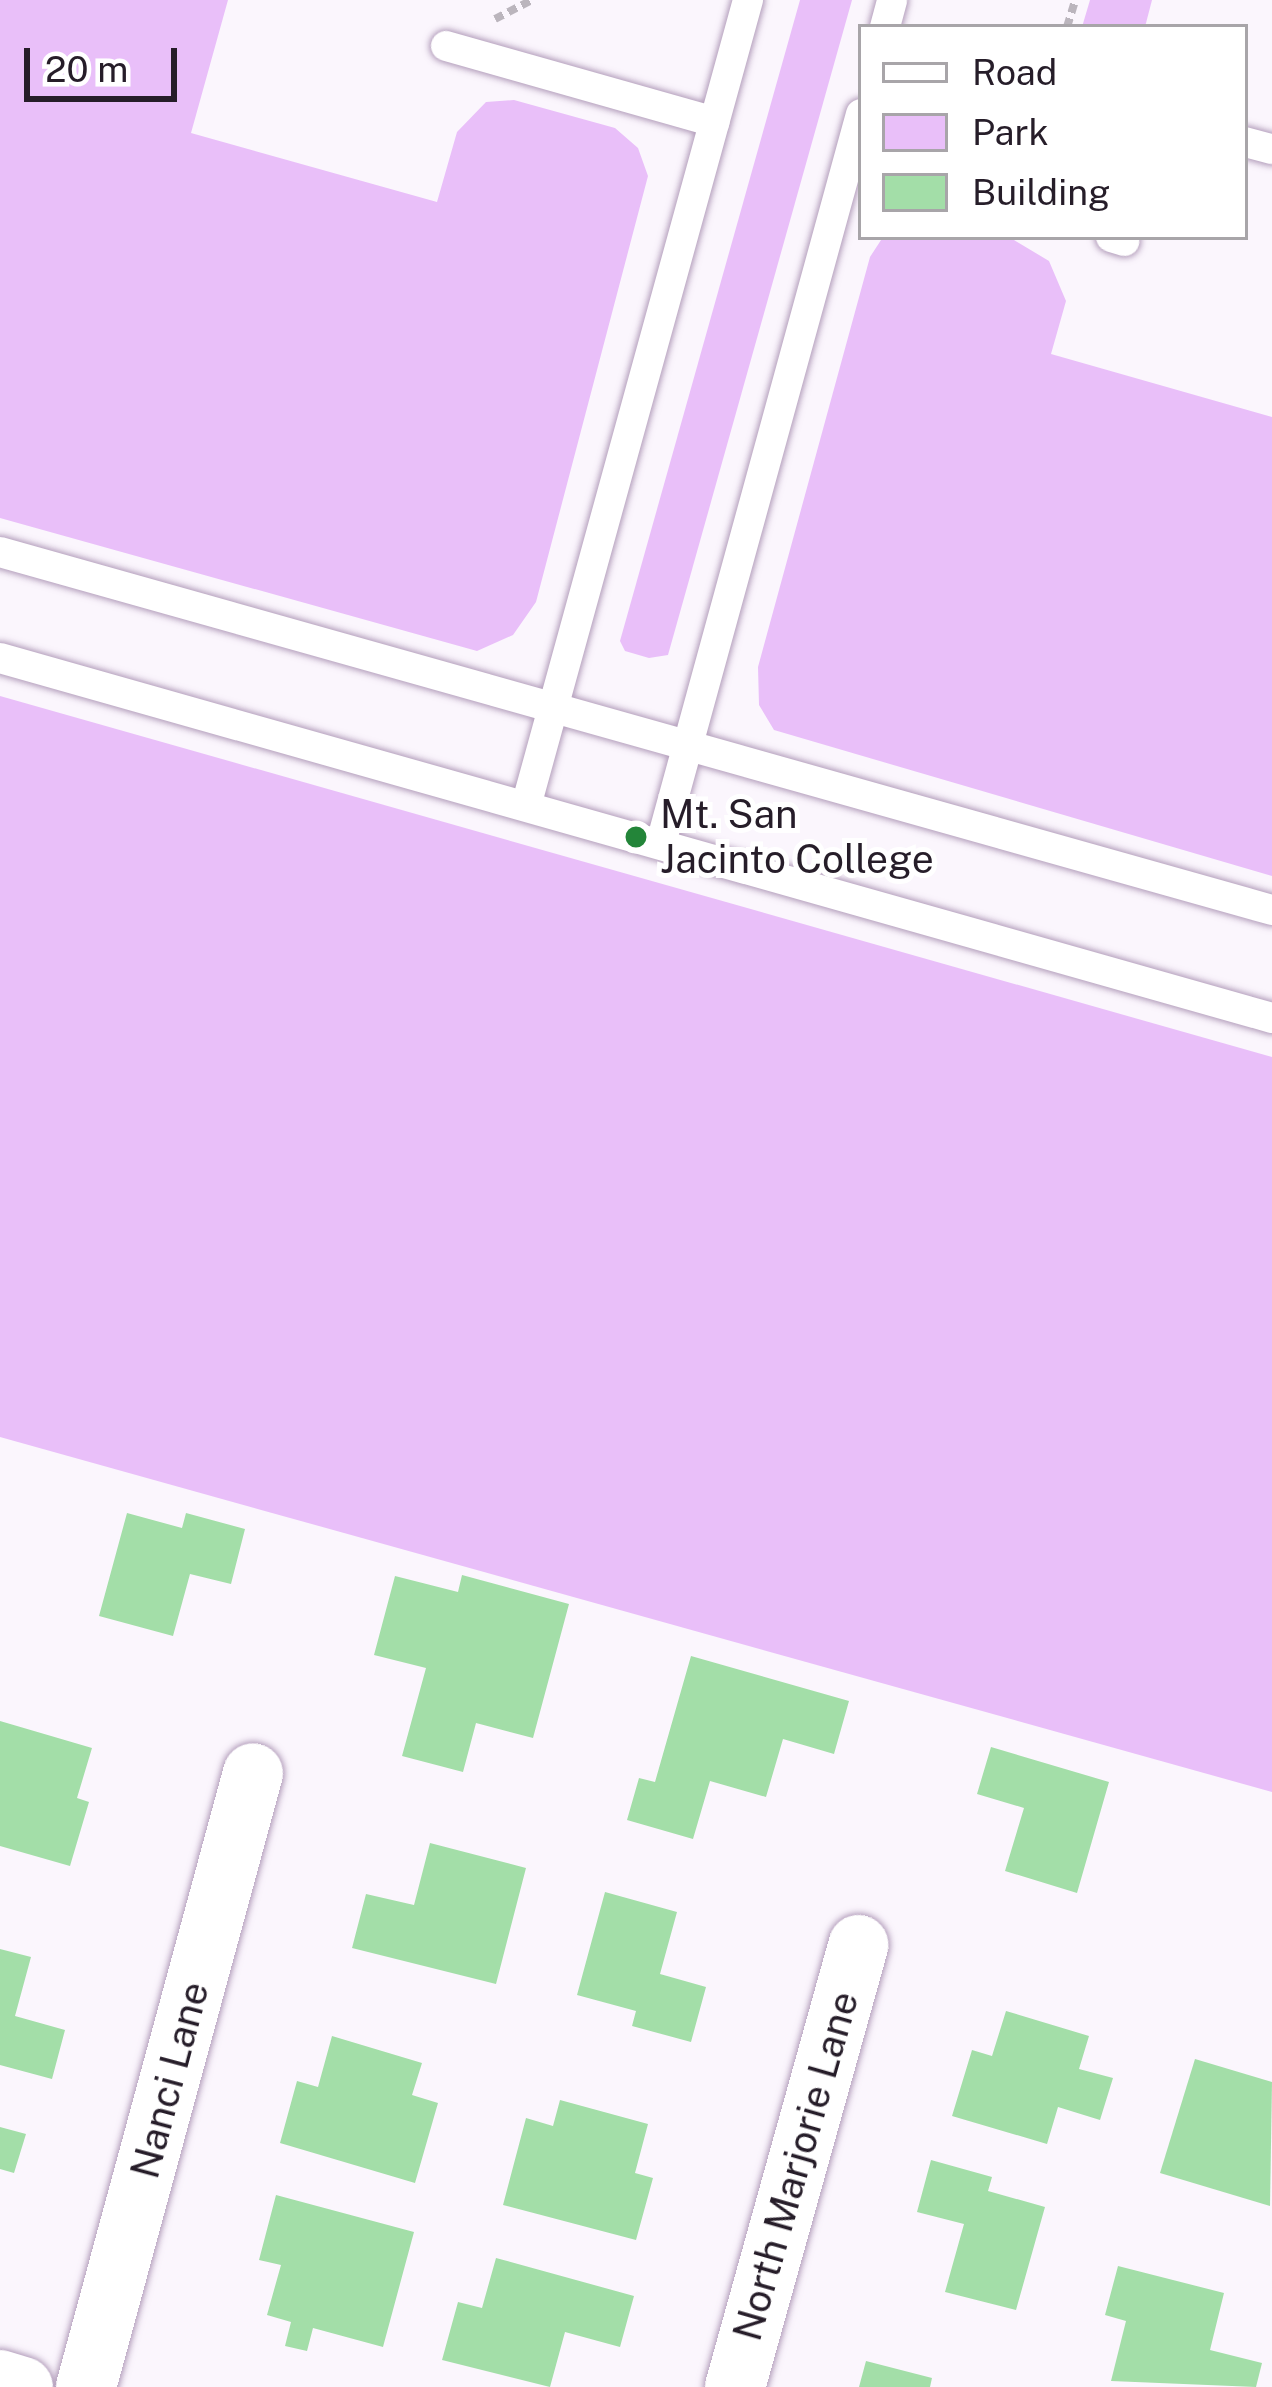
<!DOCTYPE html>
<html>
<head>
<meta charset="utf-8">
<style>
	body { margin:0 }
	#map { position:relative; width:1272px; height:2387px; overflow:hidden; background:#fbf6fd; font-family:"Public Sans",sans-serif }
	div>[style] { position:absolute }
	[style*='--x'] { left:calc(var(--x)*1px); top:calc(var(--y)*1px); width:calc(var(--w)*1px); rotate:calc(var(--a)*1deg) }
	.green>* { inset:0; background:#e9bff9 }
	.building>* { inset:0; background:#a3dea8 }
	.path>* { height:8px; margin-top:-4px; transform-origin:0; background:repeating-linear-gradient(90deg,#bbb5bd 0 9px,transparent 0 15px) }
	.roads { filter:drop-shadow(0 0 3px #b49fbc) drop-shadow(0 0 3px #b49fbc) }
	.lane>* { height:30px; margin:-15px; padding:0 15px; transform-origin:15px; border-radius:15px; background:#fff }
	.street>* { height:60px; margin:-30px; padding:0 30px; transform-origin:30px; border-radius:30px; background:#fff }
	.dots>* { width:33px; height:33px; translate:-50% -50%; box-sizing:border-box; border:6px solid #fff; border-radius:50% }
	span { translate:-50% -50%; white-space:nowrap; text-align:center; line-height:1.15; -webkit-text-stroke:10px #fff; paint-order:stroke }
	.poi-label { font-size:39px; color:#261d29 }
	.left { translate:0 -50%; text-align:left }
	.street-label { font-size:39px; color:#261d29 }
	.legend { position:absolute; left:858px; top:24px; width:390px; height:216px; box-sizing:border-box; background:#fff; border:3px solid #a8a5a9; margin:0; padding:15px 21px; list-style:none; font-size:36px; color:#261d29 }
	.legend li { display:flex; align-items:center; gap:24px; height:60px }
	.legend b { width:60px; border:3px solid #a8a5a9 }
	.scale { position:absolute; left:24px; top:48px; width:153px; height:54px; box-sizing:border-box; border:6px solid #261d29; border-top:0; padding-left:15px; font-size:36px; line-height:42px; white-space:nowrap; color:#261d29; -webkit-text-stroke:9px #fff; paint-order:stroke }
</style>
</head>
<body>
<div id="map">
	<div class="green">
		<div style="clip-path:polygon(0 0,228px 0,191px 133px,437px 202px,457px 132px,486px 102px,514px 100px,615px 128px,638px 148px,648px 176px,536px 602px,513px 635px,477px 651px,0 518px)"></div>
		<div style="clip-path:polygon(800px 0,852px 0,668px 655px,649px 658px,625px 651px,620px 641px)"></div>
		<div style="clip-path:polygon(1090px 0,1152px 0,1145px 27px,1082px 27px)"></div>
		<div style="clip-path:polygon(883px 237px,1014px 240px,1049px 261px,1066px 301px,1051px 354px,1272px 417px,1272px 876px,774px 730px,759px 705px,758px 667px,870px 257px)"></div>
		<div style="clip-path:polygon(0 696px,1272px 1057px,1272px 1792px,0 1437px)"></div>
	</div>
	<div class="building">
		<div style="clip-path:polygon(127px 1513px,182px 1528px,186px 1513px,245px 1529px,231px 1584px,190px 1574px,173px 1636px,99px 1616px)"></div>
		<div style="clip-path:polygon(462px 1575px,569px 1604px,533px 1738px,476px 1723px,463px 1772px,402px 1756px,426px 1668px,374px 1655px,395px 1576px,458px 1592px)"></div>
		<div style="clip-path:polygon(691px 1656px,849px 1701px,834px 1754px,783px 1739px,766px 1797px,710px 1781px,693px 1839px,627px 1820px,639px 1778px,655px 1782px)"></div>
		<div style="clip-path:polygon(0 1721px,92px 1748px,77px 1798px,89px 1802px,70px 1866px,0 1846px)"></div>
		<div style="clip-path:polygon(991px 1747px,1109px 1782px,1077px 1893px,1005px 1871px,1024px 1808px,977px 1794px)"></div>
		<div style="clip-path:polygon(430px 1843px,526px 1868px,496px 1984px,352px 1948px,366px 1894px,414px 1905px)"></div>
		<div style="clip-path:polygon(605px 1892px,677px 1912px,660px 1974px,706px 1987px,691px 2042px,632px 2026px,636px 2011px,577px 1995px)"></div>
		<div style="clip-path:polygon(0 1949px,31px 1957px,15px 2016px,65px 2030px,52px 2079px,0 2065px)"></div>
		<div style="clip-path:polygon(1006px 2011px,1089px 2036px,1079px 2069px,1113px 2078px,1100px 2120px,1058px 2107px,1047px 2144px,952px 2116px,972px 2050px,992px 2056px)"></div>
		<div style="clip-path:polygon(332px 2036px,422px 2063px,412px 2095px,438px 2103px,415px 2183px,280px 2143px,297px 2081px,318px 2087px)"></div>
		<div style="clip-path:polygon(1195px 2059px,1272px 2082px,1270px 2206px,1160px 2173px)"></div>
		<div style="clip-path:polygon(560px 2100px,648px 2124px,635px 2173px,653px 2178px,636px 2240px,503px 2205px,526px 2118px,553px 2126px)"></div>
		<div style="clip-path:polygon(0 2127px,26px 2134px,14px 2173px,0 2169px)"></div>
		<div style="clip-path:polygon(931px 2160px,992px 2177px,988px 2191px,1045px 2207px,1016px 2310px,945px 2292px,964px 2224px,917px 2212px)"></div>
		<div style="clip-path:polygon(276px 2195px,414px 2232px,383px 2347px,313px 2328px,307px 2351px,285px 2346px,291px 2322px,267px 2315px,281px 2265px,259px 2260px)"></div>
		<div style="clip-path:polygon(496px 2258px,634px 2296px,620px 2347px,565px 2332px,550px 2387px,442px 2360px,458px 2302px,482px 2308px)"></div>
		<div style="clip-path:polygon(1118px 2266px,1224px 2293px,1210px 2350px,1262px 2363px,1256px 2387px,1111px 2381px,1126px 2321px,1105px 2315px)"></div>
		<div style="clip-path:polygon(866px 2361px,932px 2378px,930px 2387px,859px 2387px)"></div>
	</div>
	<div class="path">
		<div style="--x:495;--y:19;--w:42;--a:-27.2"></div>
		<div style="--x:1067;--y:27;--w:28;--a:-73"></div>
	</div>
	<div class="roads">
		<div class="lane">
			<div style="--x:885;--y:27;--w:28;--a:-75"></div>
			<div style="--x:446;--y:46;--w:279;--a:15.8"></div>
			<div style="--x:1245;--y:142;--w:28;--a:15"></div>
			<div style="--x:1111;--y:237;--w:14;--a:17"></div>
			<div style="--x:0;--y:552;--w:1321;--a:15.72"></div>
			<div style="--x:0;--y:658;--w:1322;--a:15.8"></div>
			<div style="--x:526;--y:806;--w:836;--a:-74.6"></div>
			<div style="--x:661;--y:843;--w:756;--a:-74.66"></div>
		</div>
		<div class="street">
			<div style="--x:0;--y:2380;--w:24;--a:17"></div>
			<div style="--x:86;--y:2387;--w:636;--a:-74.78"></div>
			<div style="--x:735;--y:2387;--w:459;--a:-74.4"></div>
		</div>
	</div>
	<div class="dots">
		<div style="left:636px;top:837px;background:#238539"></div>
	</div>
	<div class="poi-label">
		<span class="left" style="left:660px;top:837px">Mt. San<br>Jacinto College</span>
	</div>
	<div class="street-label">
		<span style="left:170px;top:2080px;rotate:-75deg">Nanci Lane</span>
		<span style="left:796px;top:2166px;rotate:-74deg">North Marjorie Lane</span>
	</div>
	<ul class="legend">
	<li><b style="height:15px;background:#fff"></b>Road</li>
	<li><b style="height:33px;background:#e9bff9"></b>Park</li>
	<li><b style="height:33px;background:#a3dea8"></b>Building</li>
	</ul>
	<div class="scale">20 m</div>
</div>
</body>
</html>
